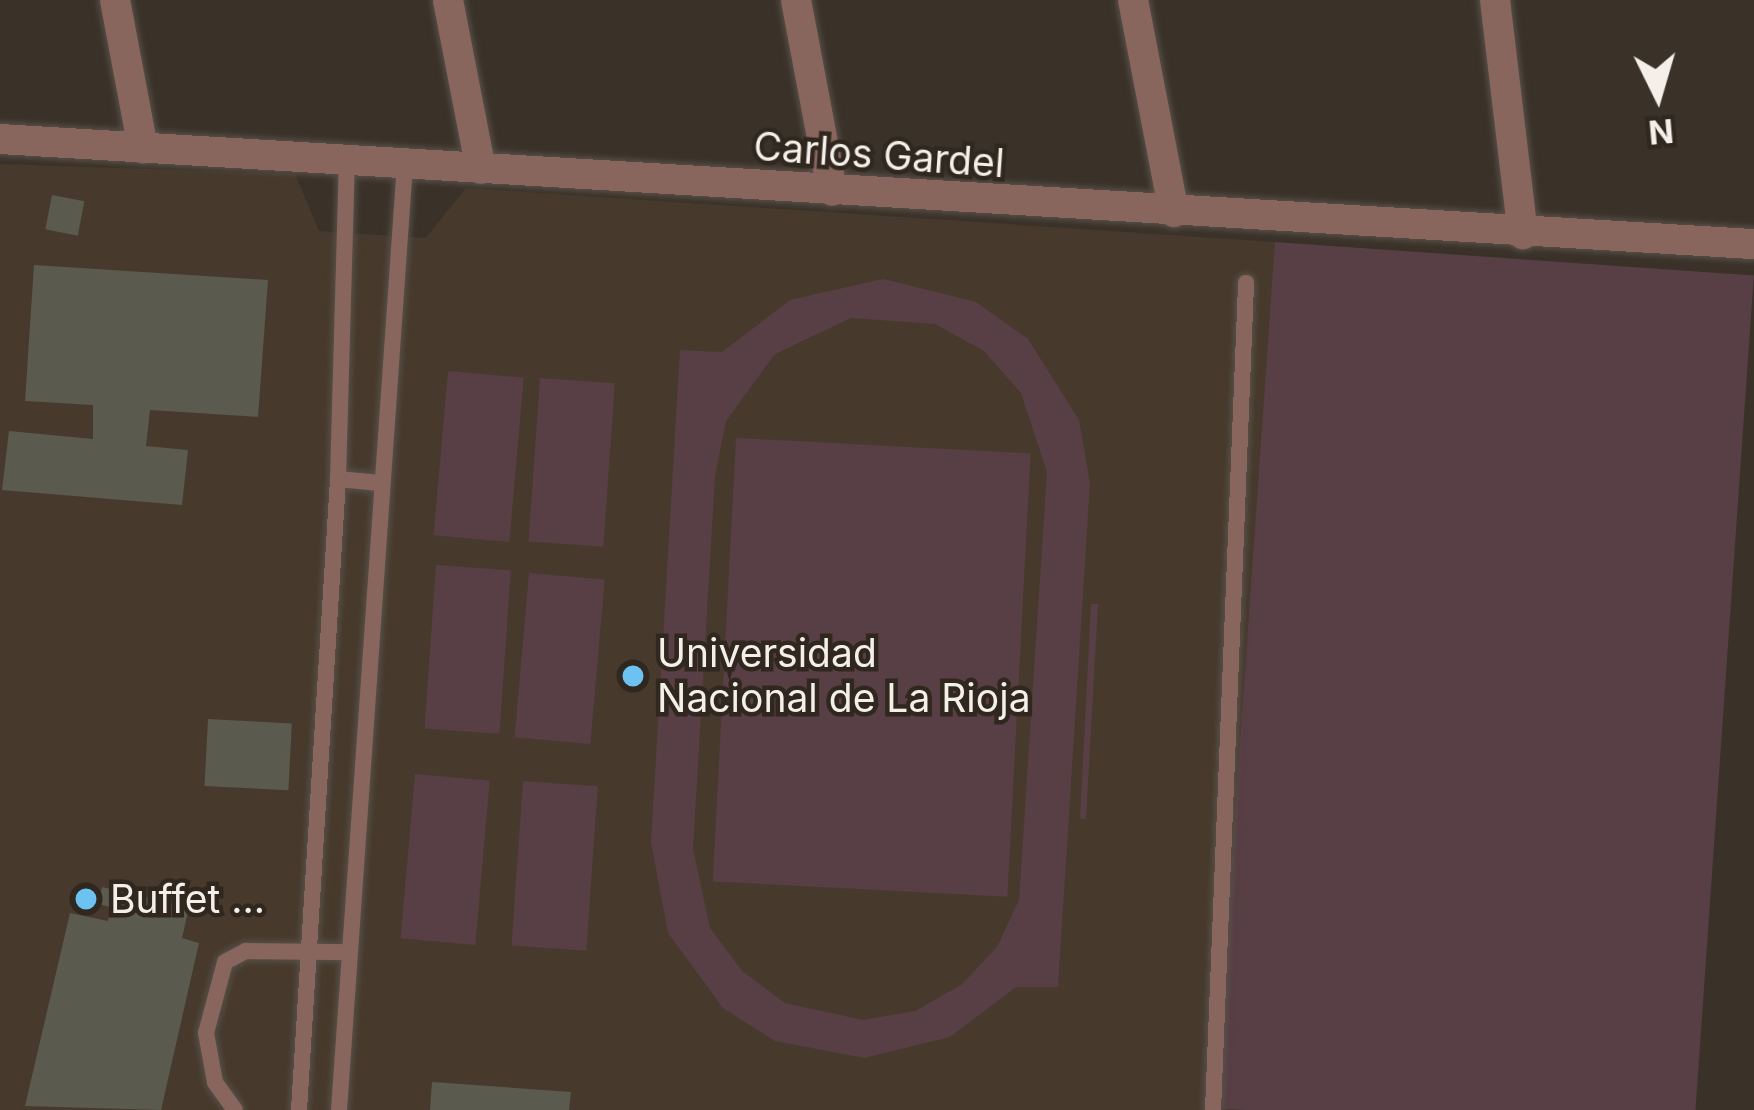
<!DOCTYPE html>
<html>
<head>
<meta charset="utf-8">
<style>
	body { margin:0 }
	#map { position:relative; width:1754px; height:1110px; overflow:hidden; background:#3a3229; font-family:Inter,sans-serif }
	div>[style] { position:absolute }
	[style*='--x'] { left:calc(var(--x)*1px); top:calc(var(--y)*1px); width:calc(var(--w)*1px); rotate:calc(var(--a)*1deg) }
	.built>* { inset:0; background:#473a2c }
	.green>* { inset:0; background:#583e45; transform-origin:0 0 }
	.building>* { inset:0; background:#5b5a4e; transform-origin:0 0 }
	.roads { filter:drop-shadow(0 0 3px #585048) drop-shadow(0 0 3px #585048) }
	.lane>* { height:16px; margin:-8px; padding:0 8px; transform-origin:8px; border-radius:8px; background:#88665e }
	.street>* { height:30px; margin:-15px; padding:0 15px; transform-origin:15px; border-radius:15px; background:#88665e }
	.dots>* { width:33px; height:33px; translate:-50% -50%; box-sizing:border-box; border:6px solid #30281f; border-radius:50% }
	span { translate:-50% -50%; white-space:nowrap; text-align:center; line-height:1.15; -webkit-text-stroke:9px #30281f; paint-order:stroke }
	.street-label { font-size:39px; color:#f4efe9 }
	.poi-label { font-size:39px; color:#f4efe9 }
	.left { translate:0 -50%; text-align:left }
	.north { position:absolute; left:1598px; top:36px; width:120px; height:120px; -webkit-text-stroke:9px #30281f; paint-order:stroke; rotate:175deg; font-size:33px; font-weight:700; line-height:48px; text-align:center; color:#f4efe9 }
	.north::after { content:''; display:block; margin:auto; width:42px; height:54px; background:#f4efe9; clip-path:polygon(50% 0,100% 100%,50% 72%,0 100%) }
</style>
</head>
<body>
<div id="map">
	<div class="built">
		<div style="clip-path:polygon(0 164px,295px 174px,319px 231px,345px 233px,426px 238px,466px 188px,1275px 242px,1258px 1110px,0 1110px)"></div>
	</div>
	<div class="green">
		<div style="left:1275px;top:242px;width:480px;height:868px;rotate:4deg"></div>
		<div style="clip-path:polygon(evenodd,883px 279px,976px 302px,1028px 339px,1079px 420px,1090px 483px,1058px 987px,1016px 987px,950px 1037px,864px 1058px,775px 1041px,723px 1008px,668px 933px,651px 842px,680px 350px,722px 352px,790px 300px,883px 279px,851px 318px,935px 324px,984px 351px,1021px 393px,1047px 472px,1019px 900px,997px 947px,961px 985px,915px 1011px,863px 1020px,785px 1003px,742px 971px,710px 928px,693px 849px,715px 476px,726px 421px,775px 354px,851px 318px)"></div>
		<div style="left:448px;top:371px;width:76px;height:165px;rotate:5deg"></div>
		<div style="left:540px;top:378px;width:75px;height:164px;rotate:4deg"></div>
		<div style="left:736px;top:438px;width:295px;height:444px;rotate:3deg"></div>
		<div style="left:436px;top:565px;width:75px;height:164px;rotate:4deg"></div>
		<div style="left:529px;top:573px;width:76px;height:165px;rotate:5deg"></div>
		<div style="clip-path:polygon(1091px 604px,1098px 604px,1086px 819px,1080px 819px)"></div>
		<div style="left:415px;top:774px;width:75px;height:165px;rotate:5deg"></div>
		<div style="left:523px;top:781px;width:75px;height:165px;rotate:4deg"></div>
	</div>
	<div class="building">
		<div style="left:52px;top:195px;width:33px;height:35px;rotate:11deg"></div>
		<div style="clip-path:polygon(34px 265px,268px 280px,258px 417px,150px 410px,146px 446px,188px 450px,182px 505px,2px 490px,9px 431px,93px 439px,93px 405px,25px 401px)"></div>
		<div style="left:208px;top:719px;width:84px;height:67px;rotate:3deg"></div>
		<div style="clip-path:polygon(102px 887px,189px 907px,182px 938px,199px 943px,161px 1110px,25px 1106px,70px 913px,108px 921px,111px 907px,98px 904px)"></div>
		<div style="clip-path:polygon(432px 1082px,571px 1092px,569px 1110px,430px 1110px)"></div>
	</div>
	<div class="roads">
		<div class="lane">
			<div style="--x:338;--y:479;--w:42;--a:5.4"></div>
			<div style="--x:235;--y:1110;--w:34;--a:-126"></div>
			<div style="--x:215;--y:1082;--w:50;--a:-100.4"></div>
			<div style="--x:206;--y:1033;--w:73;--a:-75"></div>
			<div style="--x:225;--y:962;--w:24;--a:-28"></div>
			<div style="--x:246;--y:951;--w:103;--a:0.6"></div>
			<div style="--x:299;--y:1110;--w:632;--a:-86.46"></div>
			<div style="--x:338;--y:479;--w:319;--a:-88.4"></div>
			<div style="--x:339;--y:1110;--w:948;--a:-86.01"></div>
			<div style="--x:1213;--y:1110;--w:828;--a:-87.71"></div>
		</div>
		<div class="street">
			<div style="--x:115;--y:0;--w:151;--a:79.3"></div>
			<div style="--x:448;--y:0;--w:172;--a:79"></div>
			<div style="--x:796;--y:0;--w:194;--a:79.3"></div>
			<div style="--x:1133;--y:0;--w:216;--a:79.1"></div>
			<div style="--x:1495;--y:0;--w:236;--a:83.2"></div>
			<div style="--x:0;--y:139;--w:1757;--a:3.43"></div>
		</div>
	</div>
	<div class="dots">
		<div style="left:633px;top:676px;background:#6cc3f2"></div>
		<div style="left:86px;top:899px;background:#6cc3f2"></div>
	</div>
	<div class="street-label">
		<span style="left:879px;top:155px;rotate:4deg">Carlos Gardel</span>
	</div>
	<div class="poi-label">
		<span class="left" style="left:657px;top:676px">Universidad<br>Nacional de La Rioja</span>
		<span class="left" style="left:110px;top:899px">Buffet ...</span>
	</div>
	<div class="north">N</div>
</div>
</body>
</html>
